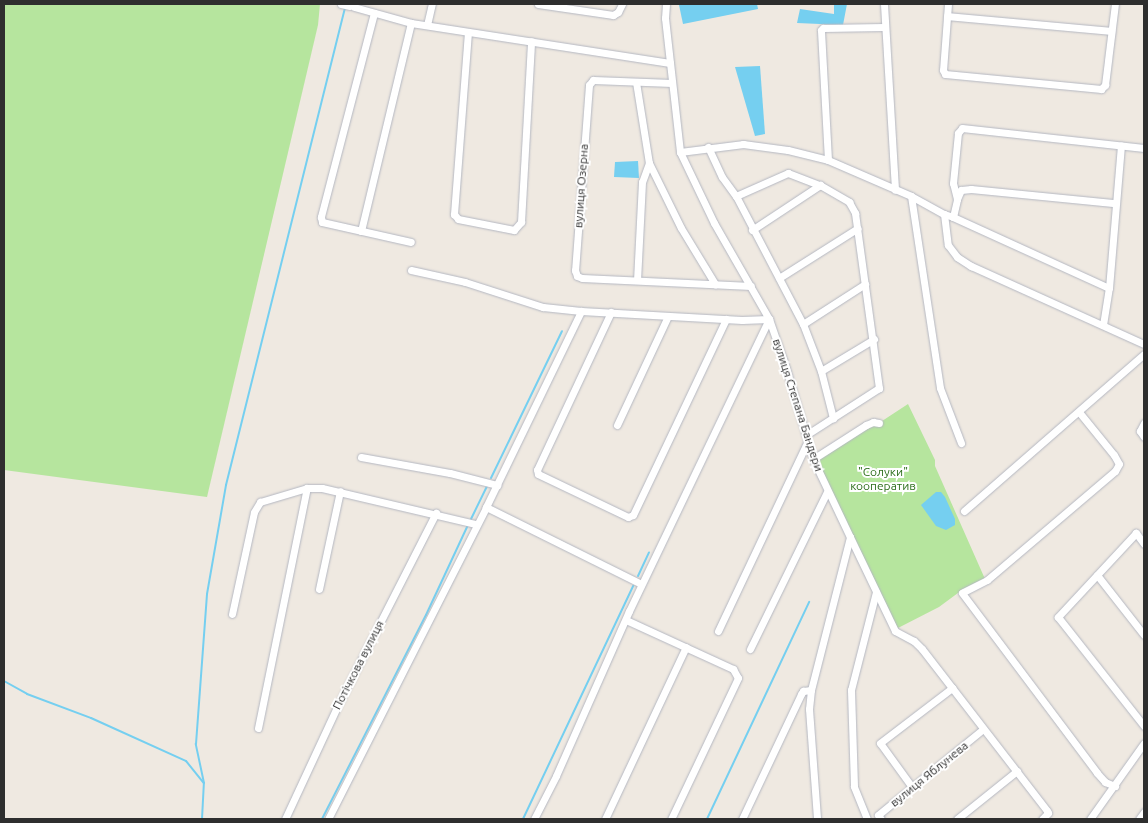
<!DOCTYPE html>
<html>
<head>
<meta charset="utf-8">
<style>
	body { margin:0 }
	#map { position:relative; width:1148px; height:823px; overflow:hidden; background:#efe9e1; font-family:Ubuntu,sans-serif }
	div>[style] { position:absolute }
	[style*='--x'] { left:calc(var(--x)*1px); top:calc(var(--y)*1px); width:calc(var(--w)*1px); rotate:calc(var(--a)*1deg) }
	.green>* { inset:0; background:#b6e59e }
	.water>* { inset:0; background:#75cff0 }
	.stream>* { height:2px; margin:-1px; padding:0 1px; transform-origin:1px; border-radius:1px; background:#75cff0 }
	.roads { filter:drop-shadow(0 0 1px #b4b7c1) drop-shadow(0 0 1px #b4b7c1) }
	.minor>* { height:7px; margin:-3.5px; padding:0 3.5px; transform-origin:3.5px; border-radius:3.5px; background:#fff }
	span { translate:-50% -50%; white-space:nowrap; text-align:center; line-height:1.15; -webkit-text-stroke:4px #fff; paint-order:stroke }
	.street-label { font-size:12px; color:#2e2e2e }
	.park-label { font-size:12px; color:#2c6e1b }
	.frame { position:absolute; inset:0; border:5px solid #2e2e2e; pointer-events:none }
</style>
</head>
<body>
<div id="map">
	<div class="green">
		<div style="clip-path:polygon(4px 4px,320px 4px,318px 25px,207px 497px,4px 470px)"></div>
		<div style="clip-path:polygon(908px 404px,935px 460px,935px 466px,985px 579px,962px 590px,939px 607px,898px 628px,895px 627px,817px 460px,870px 425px,879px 423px)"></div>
	</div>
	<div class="water">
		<div style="clip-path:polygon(686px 4px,757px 4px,758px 9px,683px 24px,679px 5px)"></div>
		<div style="clip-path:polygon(834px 4px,847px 4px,843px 25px,797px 23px,800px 9px,834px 14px)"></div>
		<div style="clip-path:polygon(760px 66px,765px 134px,755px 136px,735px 67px)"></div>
		<div style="clip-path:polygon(638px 161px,639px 178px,614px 177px,615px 162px)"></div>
		<div style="clip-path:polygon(936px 492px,941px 492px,945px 497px,955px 519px,955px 525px,946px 530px,936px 526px,921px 505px)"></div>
	</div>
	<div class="stream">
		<div style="--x:491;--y:478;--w:163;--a:-64.2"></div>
		<div style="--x:471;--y:519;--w:37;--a:-64"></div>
		<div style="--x:638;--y:576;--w:26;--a:-65"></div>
		<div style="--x:4;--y:681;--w:26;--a:29"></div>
		<div style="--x:27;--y:694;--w:68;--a:20.6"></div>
		<div style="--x:91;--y:718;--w:104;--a:24.4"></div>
		<div style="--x:186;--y:761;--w:28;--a:51"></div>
		<div style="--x:204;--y:783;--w:40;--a:-102"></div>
		<div style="--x:196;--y:744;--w:150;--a:-85.8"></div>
		<div style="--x:207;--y:594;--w:111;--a:-80.1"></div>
		<div style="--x:226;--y:485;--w:494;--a:-76"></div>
		<div style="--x:202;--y:819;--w:36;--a:-87"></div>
		<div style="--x:322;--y:819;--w:229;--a:-63"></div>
		<div style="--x:426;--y:615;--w:99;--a:-65"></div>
		<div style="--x:523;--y:819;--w:258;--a:-64.7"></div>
		<div style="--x:707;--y:819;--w:240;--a:-64.8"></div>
	</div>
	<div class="roads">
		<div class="minor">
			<div style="--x:341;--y:4;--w:9;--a:13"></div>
			<div style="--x:538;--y:4;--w:76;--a:8.3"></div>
			<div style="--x:613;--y:15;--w:6;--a:-31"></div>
			<div style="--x:618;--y:12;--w:9;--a:-63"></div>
			<div style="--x:666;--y:4;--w:14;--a:94"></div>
			<div style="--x:665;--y:18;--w:135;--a:83.6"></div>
			<div style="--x:680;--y:152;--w:79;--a:64.4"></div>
			<div style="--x:714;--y:223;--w:111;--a:60.2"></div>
			<div style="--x:769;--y:319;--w:52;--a:70.9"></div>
			<div style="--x:786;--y:368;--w:95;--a:73.5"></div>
			<div style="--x:813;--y:459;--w:86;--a:64.6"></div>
			<div style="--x:850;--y:537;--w:158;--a:104.3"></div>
			<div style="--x:811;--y:690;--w:19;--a:96"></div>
			<div style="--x:809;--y:709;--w:110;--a:85.8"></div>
			<div style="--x:884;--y:4;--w:186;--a:86.6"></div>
			<div style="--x:948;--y:4;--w:66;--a:94.3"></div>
			<div style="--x:943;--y:70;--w:4;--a:63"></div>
			<div style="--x:945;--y:74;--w:157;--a:5.5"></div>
			<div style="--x:1101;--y:89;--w:6;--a:-45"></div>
			<div style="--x:1105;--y:85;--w:82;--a:-83"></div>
			<div style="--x:354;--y:7;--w:59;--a:15.7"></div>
			<div style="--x:411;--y:23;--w:262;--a:8.8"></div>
			<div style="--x:374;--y:13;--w:211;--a:104.6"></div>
			<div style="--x:321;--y:217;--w:5;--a:79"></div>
			<div style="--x:322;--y:222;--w:91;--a:12.7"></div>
			<div style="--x:947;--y:16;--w:165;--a:5.2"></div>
			<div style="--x:427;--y:25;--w:22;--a:-77"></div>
			<div style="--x:468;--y:32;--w:183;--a:94.4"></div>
			<div style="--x:454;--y:214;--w:6;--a:51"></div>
			<div style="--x:458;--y:219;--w:57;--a:11.1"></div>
			<div style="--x:514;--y:230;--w:11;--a:-49"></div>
			<div style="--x:521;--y:222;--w:181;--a:-86.8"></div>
			<div style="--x:636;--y:82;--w:82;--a:80.9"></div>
			<div style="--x:649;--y:163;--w:20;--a:110"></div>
			<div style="--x:642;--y:182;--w:98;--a:92.9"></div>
			<div style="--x:672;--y:83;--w:79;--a:-177.8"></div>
			<div style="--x:593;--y:80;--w:6;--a:129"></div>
			<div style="--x:589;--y:85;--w:186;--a:94.3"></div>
			<div style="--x:575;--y:270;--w:6;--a:72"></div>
			<div style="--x:577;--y:276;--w:5;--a:22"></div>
			<div style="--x:582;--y:278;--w:169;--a:2.7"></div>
			<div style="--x:708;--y:147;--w:33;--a:65"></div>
			<div style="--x:722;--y:177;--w:24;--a:54"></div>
			<div style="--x:736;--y:196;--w:144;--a:62.4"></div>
			<div style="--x:803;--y:324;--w:50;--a:69"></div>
			<div style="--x:821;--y:371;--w:49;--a:75.7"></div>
			<div style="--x:680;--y:152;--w:64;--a:-7.2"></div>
			<div style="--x:743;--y:144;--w:45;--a:7.6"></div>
			<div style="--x:788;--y:150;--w:41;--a:14"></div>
			<div style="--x:828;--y:160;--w:90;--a:23.4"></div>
			<div style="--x:911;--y:196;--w:38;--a:29"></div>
			<div style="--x:944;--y:214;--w:31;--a:83"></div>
			<div style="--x:948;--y:245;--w:15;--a:53"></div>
			<div style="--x:957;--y:257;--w:17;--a:33"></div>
			<div style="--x:971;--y:266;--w:190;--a:24.3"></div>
			<div style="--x:828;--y:160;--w:130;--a:-93.1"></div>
			<div style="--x:821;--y:30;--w:3;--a:-45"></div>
			<div style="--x:823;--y:28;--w:61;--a:-0.9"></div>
			<div style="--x:649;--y:163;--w:72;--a:63.8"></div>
			<div style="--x:681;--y:228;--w:66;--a:58.7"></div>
			<div style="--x:736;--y:196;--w:57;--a:-23.9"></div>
			<div style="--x:788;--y:173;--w:34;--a:21"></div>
			<div style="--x:820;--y:185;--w:34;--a:30"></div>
			<div style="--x:849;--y:202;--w:13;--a:61"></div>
			<div style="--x:855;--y:213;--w:177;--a:82.2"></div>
			<div style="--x:879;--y:388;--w:87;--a:147.2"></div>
			<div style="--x:911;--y:196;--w:194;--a:81.4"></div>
			<div style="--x:940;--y:388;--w:59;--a:69.1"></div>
			<div style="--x:957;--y:199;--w:10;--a:-66"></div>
			<div style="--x:961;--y:190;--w:10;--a:-6"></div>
			<div style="--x:971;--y:189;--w:145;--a:5.6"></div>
			<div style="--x:944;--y:214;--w:9;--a:18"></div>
			<div style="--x:953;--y:217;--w:18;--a:-77"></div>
			<div style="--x:957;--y:199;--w:16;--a:-104"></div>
			<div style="--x:953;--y:183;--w:50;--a:-84.3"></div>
			<div style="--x:958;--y:133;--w:6;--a:-51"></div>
			<div style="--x:962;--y:128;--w:183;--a:6.3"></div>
			<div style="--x:953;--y:217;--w:171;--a:24.5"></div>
			<div style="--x:752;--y:230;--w:82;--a:-33.5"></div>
			<div style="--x:361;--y:231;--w:214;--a:-76.5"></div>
			<div style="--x:411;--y:270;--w:55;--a:12.5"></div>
			<div style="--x:465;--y:282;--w:82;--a:17.8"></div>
			<div style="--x:543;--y:307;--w:38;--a:6"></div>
			<div style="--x:581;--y:311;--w:161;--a:3.2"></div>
			<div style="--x:742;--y:320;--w:27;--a:-2"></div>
			<div style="--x:769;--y:319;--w:324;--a:115.6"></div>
			<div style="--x:629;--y:611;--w:180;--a:113.9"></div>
			<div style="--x:556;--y:776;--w:48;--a:117.1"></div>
			<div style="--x:779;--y:278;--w:93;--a:-32.3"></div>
			<div style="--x:611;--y:312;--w:174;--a:115.1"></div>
			<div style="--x:537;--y:470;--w:4;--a:76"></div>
			<div style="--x:538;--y:474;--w:100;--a:25.5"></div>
			<div style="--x:628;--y:517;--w:5;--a:-22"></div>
			<div style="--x:633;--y:515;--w:217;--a:-64.6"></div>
			<div style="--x:803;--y:324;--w:74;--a:-32.8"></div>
			<div style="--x:1103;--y:325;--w:37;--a:-81"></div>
			<div style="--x:1109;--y:288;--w:143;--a:-85.2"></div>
			<div style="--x:821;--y:371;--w:62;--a:-31.1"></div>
			<div style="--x:1079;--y:412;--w:55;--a:50.9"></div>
			<div style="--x:1114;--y:455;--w:10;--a:61"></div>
			<div style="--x:1119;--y:464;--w:8;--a:120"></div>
			<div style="--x:1115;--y:471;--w:168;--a:139.6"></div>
			<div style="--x:987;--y:580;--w:28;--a:153"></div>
			<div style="--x:962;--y:593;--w:225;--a:53.1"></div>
			<div style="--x:1097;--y:773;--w:12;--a:48"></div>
			<div style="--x:1105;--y:782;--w:11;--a:22"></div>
			<div style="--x:1144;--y:423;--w:9;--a:117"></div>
			<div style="--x:1140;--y:431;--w:7;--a:56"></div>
			<div style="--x:617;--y:425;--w:120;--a:-64.9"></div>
			<div style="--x:361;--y:457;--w:90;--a:10.2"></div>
			<div style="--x:450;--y:473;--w:49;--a:14.3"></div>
			<div style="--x:813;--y:459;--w:63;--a:-32.7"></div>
			<div style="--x:866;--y:425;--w:8;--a:-23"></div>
			<div style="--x:873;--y:422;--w:6;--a:9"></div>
			<div style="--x:486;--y:507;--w:173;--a:26.4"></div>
			<div style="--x:964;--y:511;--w:239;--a:-41.1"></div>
			<div style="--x:850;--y:537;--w:104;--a:64.4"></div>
			<div style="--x:895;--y:631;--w:21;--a:28"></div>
			<div style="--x:914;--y:641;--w:11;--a:45"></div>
			<div style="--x:922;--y:649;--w:205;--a:52.3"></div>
			<div style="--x:1047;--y:811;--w:2;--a:63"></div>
			<div style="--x:1048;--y:813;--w:8;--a:135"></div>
			<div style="--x:1144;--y:544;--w:14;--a:-126"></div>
			<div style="--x:1136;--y:533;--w:115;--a:132.9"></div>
			<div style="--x:1058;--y:617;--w:139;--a:51.7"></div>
			<div style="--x:1097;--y:575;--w:76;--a:51.9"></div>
			<div style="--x:319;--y:589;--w:100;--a:-77.9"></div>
			<div style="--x:232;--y:614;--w:104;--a:-77.8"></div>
			<div style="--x:254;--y:512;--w:12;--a:-59"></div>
			<div style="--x:260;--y:502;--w:49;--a:-16.6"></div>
			<div style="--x:307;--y:488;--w:15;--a:0"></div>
			<div style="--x:322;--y:488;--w:158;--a:13.2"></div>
			<div style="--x:626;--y:620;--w:118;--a:24.6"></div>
			<div style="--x:733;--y:669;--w:10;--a:61"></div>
			<div style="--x:738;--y:678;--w:156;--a:115.4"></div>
			<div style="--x:718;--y:631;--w:208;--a:-64.7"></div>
			<div style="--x:750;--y:649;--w:175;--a:-63.9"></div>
			<div style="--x:258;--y:728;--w:245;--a:-78.5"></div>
			<div style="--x:912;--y:787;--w:54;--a:-126"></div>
			<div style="--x:880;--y:743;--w:91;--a:-37.4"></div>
			<div style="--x:285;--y:819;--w:126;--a:-65.1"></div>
			<div style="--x:338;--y:705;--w:216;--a:-63"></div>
			<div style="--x:328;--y:819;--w:350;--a:-63.1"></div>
			<div style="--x:486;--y:507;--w:218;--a:-64.1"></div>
			<div style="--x:605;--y:819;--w:190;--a:-64.8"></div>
			<div style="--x:742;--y:819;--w:138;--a:-64.7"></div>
			<div style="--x:801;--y:694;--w:4;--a:-56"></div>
			<div style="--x:803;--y:691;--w:8;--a:-7"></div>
			<div style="--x:867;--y:819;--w:35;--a:-112"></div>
			<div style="--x:854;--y:786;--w:96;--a:-91.8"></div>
			<div style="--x:851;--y:690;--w:101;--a:-75.7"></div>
			<div style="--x:881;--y:819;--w:5;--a:-127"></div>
			<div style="--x:878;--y:815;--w:136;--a:-39.3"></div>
			<div style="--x:957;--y:819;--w:77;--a:-38.7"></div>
			<div style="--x:1090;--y:819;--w:93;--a:-54.6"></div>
			<div style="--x:1139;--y:819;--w:9;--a:-54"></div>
		</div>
	</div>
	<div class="street-label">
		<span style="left:581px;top:186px;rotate:-86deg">вулиця Озерна</span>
		<span style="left:798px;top:405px;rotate:72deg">вулиця Степана Бандери</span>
		<span style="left:358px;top:665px;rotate:-63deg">Потічкова вулиця</span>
		<span style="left:929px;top:774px;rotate:-39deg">вулиця Яблунева</span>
	</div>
	<div class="park-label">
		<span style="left:883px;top:479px">"Солуки"<br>кооператив</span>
	</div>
	<div class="frame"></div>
</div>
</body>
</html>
